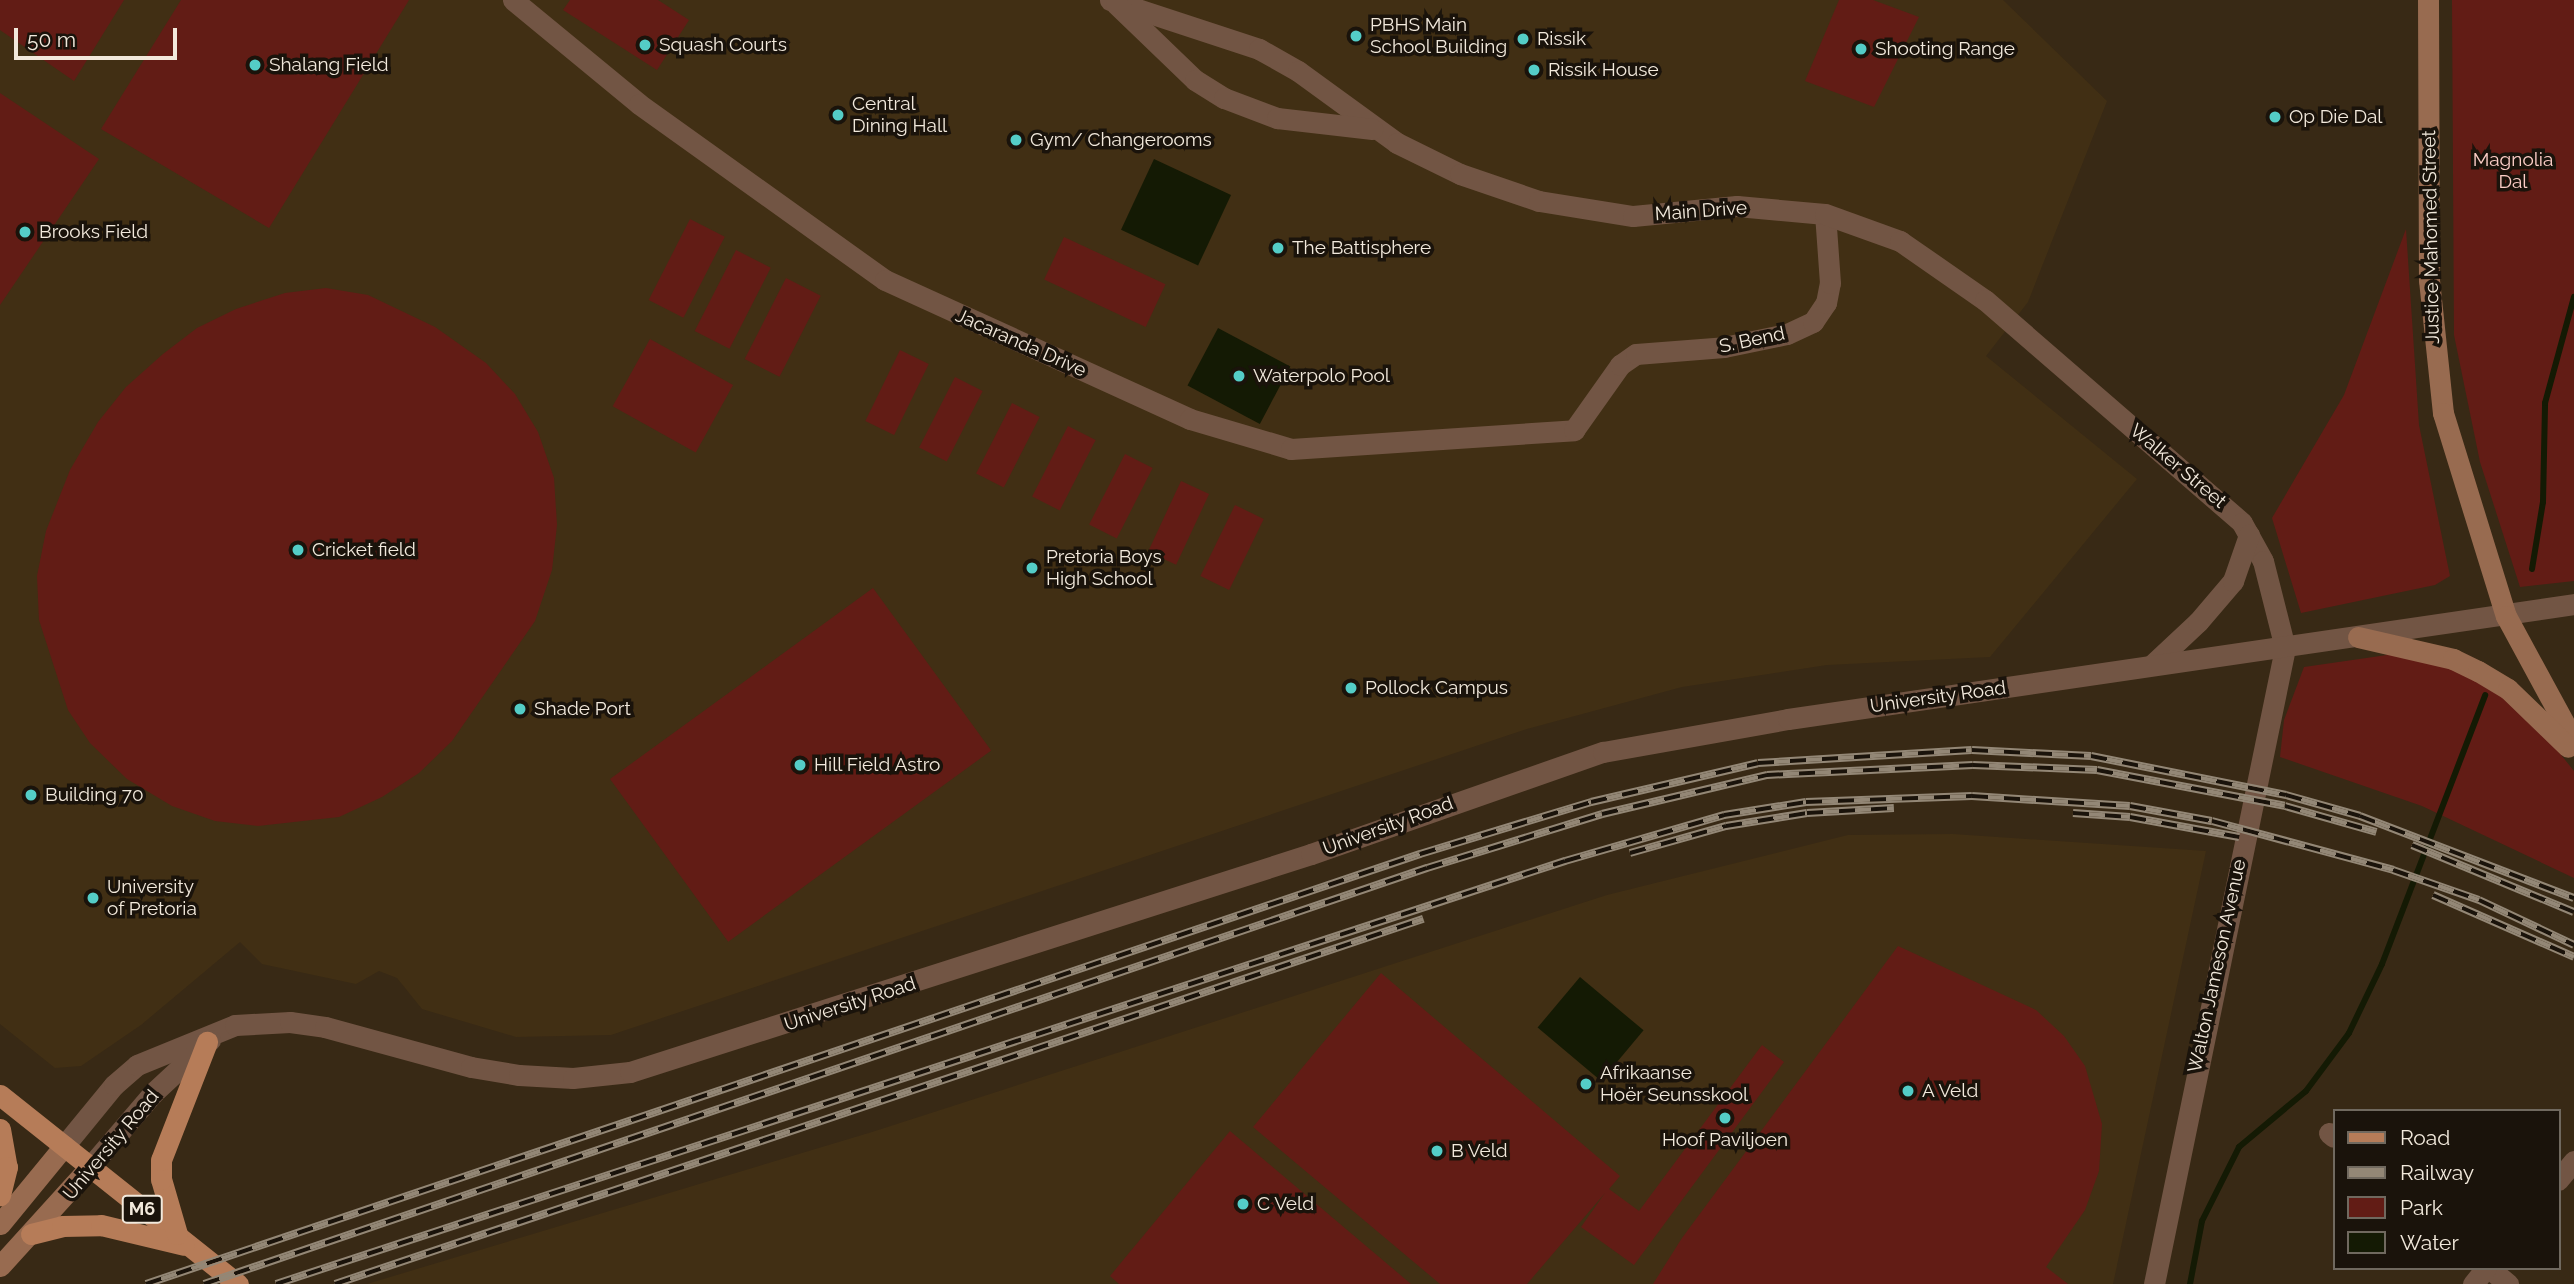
<!DOCTYPE html>
<html>
<head>
<meta charset="utf-8">
<style>
	body { margin:0 }
	#map { position:relative; width:2574px; height:1284px; overflow:hidden; background:#382915; font-family:Raleway,sans-serif }
	div>[style] { position:absolute }
	[style*='--x'] { left:calc(var(--x)*1px); top:calc(var(--y)*1px); width:calc(var(--w)*1px); rotate:calc(var(--a)*1deg) }
	.built>* { inset:0; background:#412f14 }
	.green>* { inset:0; background:#621c15; transform-origin:0 0 }
	.water>* { inset:0; background:#141a04; transform-origin:0 0 }
	.stream>* { height:6px; margin:-3px; padding:0 3px; transform-origin:3px; border-radius:3px; background:#141a04 }
	.street>* { height:21px; margin:-10.5px; padding:0 10.5px; transform-origin:10.5px; border-radius:10.5px; background:#725544 }
	.secondary>* { height:21px; margin:-10.5px; padding:0 10.5px; transform-origin:10.5px; border-radius:10.5px; background:#986b50 }
	.primary>* { height:21px; margin:-10.5px; padding:0 10.5px; transform-origin:10.5px; border-radius:10.5px; background:#b67c58 }
	.rail>* { height:8px; margin-top:-4px; transform-origin:0; background:repeating-linear-gradient(90deg,#1a130b 0 16px,#938776 0 32px); box-sizing:border-box; border-block:2px solid #938776 }
	.dots>* { width:19px; height:19px; translate:-50% -50%; box-sizing:border-box; border:4px solid #1a130b; border-radius:50% }
	span { translate:-50% -50%; white-space:nowrap; text-align:center; line-height:1.15; -webkit-text-stroke:7px #1a130b; paint-order:stroke }
	.shield-label span { padding:2px 5px; background:#1a130b; border:2px solid; border-radius:5px; -webkit-text-stroke-width:0 }
	.shield-label { font-size:18px; color:#f2e9dc; font-weight:700 }
	.poi-label { font-size:19px; color:#f2e9dc }
	.left { translate:0 -50%; text-align:left }
	.park-label { font-size:19px; color:#fccec7 }
	.street-label { font-size:19px; color:#f2e9dc }
	.legend { position:absolute; left:2333px; top:1109px; width:228px; height:161px; box-sizing:border-box; background:#1a130b; border:2px solid #70695f; margin:0; padding:9px 12px; list-style:none; font-size:21px; color:#f2e9dc }
	.legend li { display:flex; align-items:center; gap:14px; height:35px }
	.legend b { width:35px; border:2px solid #70695f }
	.scale { position:absolute; left:14px; top:28px; width:163px; height:32px; box-sizing:border-box; border:4px solid #f2e9dc; border-top:0; padding-left:9px; font-size:21px; line-height:24px; white-space:nowrap; color:#f2e9dc; -webkit-text-stroke:5px #1a130b; paint-order:stroke }
</style>
</head>
<body>
<div id="map">
	<div class="built">
		<div style="clip-path:polygon(0 0,2003px 0,2107px 101px,2028px 302px,1986px 356px,2137px 479px,1990px 657px,1827px 665px,1682px 687px,1527px 729px,611px 1035px,516px 1037px,422px 1009px,397px 978px,379px 971px,356px 984px,262px 964px,240px 942px,141px 1025px,81px 1066px,55px 1068px,0 1024px)"></div>
		<div style="clip-path:polygon(1953px 834px,2206px 851px,2113px 1284px,367px 1284px,872px 1132px,1607px 895px,1848px 835px)"></div>
	</div>
	<div class="green">
		<div style="clip-path:polygon(0 0,124px 0,74px 81px,0 30px)"></div>
		<div style="clip-path:polygon(181px 0,409px 0,269px 228px,101px 129px)"></div>
		<div style="clip-path:polygon(570px 0,658px 0,689px 20px,657px 70px,563px 10px)"></div>
		<div style="clip-path:polygon(1839px 0,1873px 0,1919px 17px,1874px 107px,1805px 81px)"></div>
		<div style="clip-path:polygon(2452px 0,2574px 0,2574px 581px,2520px 587px,2480px 462px,2454px 335px)"></div>
		<div style="clip-path:polygon(0 93px,99px 159px,0 305px)"></div>
		<div style="left:690px;top:219px;width:39px;height:91px;rotate:27deg"></div>
		<div style="clip-path:polygon(2406px 229px,2419px 425px,2450px 576px,2435px 585px,2301px 613px,2272px 518px,2344px 395px)"></div>
		<div style="left:1064px;top:237px;width:112px;height:47px;rotate:25deg"></div>
		<div style="left:736px;top:250px;width:39px;height:91px;rotate:27deg"></div>
		<div style="left:786px;top:278px;width:39px;height:91px;rotate:27deg"></div>
		<div style="clip-path:polygon(326px 288px,368px 295px,435px 327px,486px 363px,515px 394px,538px 432px,554px 478px,557px 525px,552px 570px,535px 621px,452px 741px,419px 773px,382px 797px,339px 817px,258px 826px,215px 821px,172px 806px,127px 779px,90px 743px,68px 710px,39px 620px,37px 576px,46px 531px,70px 470px,98px 422px,126px 387px,163px 354px,197px 328px,236px 309px,285px 293px)"></div>
		<div style="left:650px;top:339px;width:95px;height:77px;rotate:29deg"></div>
		<div style="left:900px;top:350px;width:32px;height:79px;rotate:26deg"></div>
		<div style="left:955px;top:377px;width:31px;height:79px;rotate:27deg"></div>
		<div style="left:1012px;top:403px;width:31px;height:79px;rotate:27deg"></div>
		<div style="left:1068px;top:426px;width:31px;height:79px;rotate:27deg"></div>
		<div style="left:1125px;top:454px;width:31px;height:79px;rotate:27deg"></div>
		<div style="left:1181px;top:481px;width:31px;height:78px;rotate:25deg"></div>
		<div style="left:1235px;top:505px;width:32px;height:79px;rotate:26deg"></div>
		<div style="left:873px;top:588px;width:201px;height:325px;rotate:54deg"></div>
		<div style="clip-path:polygon(2394px 654px,2453px 665px,2525px 710px,2574px 771px,2574px 878px,2422px 806px,2280px 757px,2284px 720px,2304px 667px)"></div>
		<div style="clip-path:polygon(1898px 946px,2036px 1010px,2064px 1036px,2085px 1066px,2102px 1124px,2099px 1171px,2085px 1210px,2046px 1267px,2068px 1284px,1653px 1284px,1682px 1238px)"></div>
		<div style="clip-path:polygon(1381px 973px,1620px 1176px,1609px 1189px,1639px 1211px,1762px 1045px,1784px 1062px,1634px 1265px,1581px 1227px,1605px 1193px,1527px 1284px,1440px 1284px,1253px 1127px)"></div>
		<div style="clip-path:polygon(1230px 1131px,1411px 1284px,1119px 1284px,1110px 1276px)"></div>
	</div>
	<div class="water">
		<div style="left:1154px;top:159px;width:85px;height:78px;rotate:25deg"></div>
		<div style="left:1218px;top:328px;width:82px;height:65px;rotate:28deg"></div>
		<div style="left:1580px;top:977px;width:83px;height:66px;rotate:40deg"></div>
	</div>
	<div class="stream">
		<div style="--x:2532;--y:569;--w:68;--a:-80.7"></div>
		<div style="--x:2543;--y:502;--w:99;--a:-88.8"></div>
		<div style="--x:2545;--y:403;--w:110;--a:-74.7"></div>
		<div style="--x:2190;--y:1284;--w:64;--a:-79.2"></div>
		<div style="--x:2202;--y:1221;--w:83;--a:-63.4"></div>
		<div style="--x:2239;--y:1147;--w:87;--a:-39.9"></div>
		<div style="--x:2306;--y:1091;--w:72;--a:-53.4"></div>
		<div style="--x:2349;--y:1033;--w:76;--a:-64.4"></div>
		<div style="--x:2382;--y:964;--w:288;--a:-69"></div>
	</div>
	<div class="street">
		<div style="--x:513;--y:0;--w:163;--a:39.5"></div>
		<div style="--x:639;--y:104;--w:302;--a:35.6"></div>
		<div style="--x:885;--y:280;--w:335;--a:24.5"></div>
		<div style="--x:1190;--y:419;--w:105;--a:16.5"></div>
		<div style="--x:1291;--y:449;--w:284;--a:-3.8"></div>
		<div style="--x:1574;--y:430;--w:80;--a:-54.7"></div>
		<div style="--x:1620;--y:365;--w:19;--a:-35"></div>
		<div style="--x:1636;--y:354;--w:88;--a:-4.5"></div>
		<div style="--x:1724;--y:347;--w:64;--a:-11.7"></div>
		<div style="--x:1787;--y:334;--w:29;--a:-25"></div>
		<div style="--x:1813;--y:322;--w:23;--a:-56"></div>
		<div style="--x:1826;--y:303;--w:20;--a:-79"></div>
		<div style="--x:1830;--y:283;--w:69;--a:-94.1"></div>
		<div style="--x:1110;--y:0;--w:157;--a:18.2"></div>
		<div style="--x:1259;--y:49;--w:45;--a:29.4"></div>
		<div style="--x:1298;--y:71;--w:122;--a:36"></div>
		<div style="--x:1397;--y:143;--w:70;--a:26.2"></div>
		<div style="--x:1460;--y:174;--w:83;--a:18.9"></div>
		<div style="--x:1539;--y:201;--w:95;--a:9.1"></div>
		<div style="--x:1633;--y:216;--w:104;--a:-5.5"></div>
		<div style="--x:1737;--y:206;--w:88;--a:5.2"></div>
		<div style="--x:1825;--y:214;--w:80;--a:19.8"></div>
		<div style="--x:1900;--y:241;--w:103;--a:34.8"></div>
		<div style="--x:1985;--y:300;--w:340;--a:40.9"></div>
		<div style="--x:2242;--y:523;--w:43;--a:61.1"></div>
		<div style="--x:2263;--y:561;--w:90;--a:75.8"></div>
		<div style="--x:2285;--y:648;--w:649;--a:101.64"></div>
		<div style="--x:1116;--y:4;--w:110;--a:43.9"></div>
		<div style="--x:1195;--y:80;--w:34;--a:32"></div>
		<div style="--x:1224;--y:98;--w:57;--a:20.7"></div>
		<div style="--x:1277;--y:118;--w:96;--a:6.6"></div>
		<div style="--x:2152;--y:665;--w:63;--a:-43.1"></div>
		<div style="--x:2198;--y:622;--w:54;--a:-49.5"></div>
		<div style="--x:2233;--y:581;--w:49;--a:-70.8"></div>
		<div style="--x:2329;--y:1133;--w:6;--a:39"></div>
		<div style="--x:64;--y:1146;--w:79;--a:-50.7"></div>
		<div style="--x:114;--y:1085;--w:30;--a:-41"></div>
		<div style="--x:137;--y:1065;--w:106;--a:-22.2"></div>
		<div style="--x:235;--y:1025;--w:55;--a:-3.1"></div>
		<div style="--x:290;--y:1022;--w:35;--a:8"></div>
		<div style="--x:325;--y:1027;--w:151;--a:15.3"></div>
		<div style="--x:471;--y:1067;--w:49;--a:9.5"></div>
		<div style="--x:519;--y:1075;--w:54;--a:3.2"></div>
		<div style="--x:573;--y:1078;--w:57;--a:-6"></div>
		<div style="--x:630;--y:1072;--w:715;--a:-17.75"></div>
		<div style="--x:1311;--y:854;--w:309;--a:-19.3"></div>
		<div style="--x:1603;--y:752;--w:188;--a:-10.1"></div>
		<div style="--x:1788;--y:719;--w:794;--a:-8.32"></div>
		<div style="--x:89;--y:1168;--w:99;--a:-49.5"></div>
		<div style="--x:153;--y:1093;--w:78;--a:-42.9"></div>
		<div style="--x:2558;--y:1180;--w:25;--a:-50"></div>
		<div style="--x:2489;--y:1268;--w:25;--a:40"></div>
		<div style="--x:2473;--y:1284;--w:21;--a:-51"></div>
	</div>
	<div class="secondary">
		<div style="--x:2428;--y:0;--w:280;--a:89.8"></div>
		<div style="--x:2429;--y:280;--w:134;--a:84"></div>
		<div style="--x:2443;--y:413;--w:213;--a:72.8"></div>
		<div style="--x:2506;--y:616;--w:142;--a:61.5"></div>
		<div style="--x:2358;--y:637;--w:98;--a:13"></div>
		<div style="--x:2453;--y:659;--w:28;--a:26"></div>
		<div style="--x:2478;--y:671;--w:35;--a:31"></div>
		<div style="--x:2508;--y:689;--w:83;--a:44"></div>
		<div style="--x:0;--y:1224;--w:101;--a:-50.6"></div>
		<div style="--x:0;--y:1266;--w:132;--a:-47.8"></div>
	</div>
	<div class="primary">
		<div style="--x:0;--y:1095;--w:304;--a:38.5"></div>
		<div style="--x:0;--y:1129;--w:39;--a:80"></div>
		<div style="--x:7;--y:1167;--w:29;--a:104"></div>
		<div style="--x:31;--y:1234;--w:32;--a:-14"></div>
		<div style="--x:62;--y:1226;--w:39;--a:-1"></div>
		<div style="--x:101;--y:1225;--w:85;--a:13.5"></div>
		<div style="--x:177;--y:1234;--w:57;--a:-106.2"></div>
		<div style="--x:161;--y:1179;--w:19;--a:-90"></div>
		<div style="--x:161;--y:1160;--w:127;--a:-68.7"></div>
	</div>
	<div class="rail">
		<div style="--x:2073;--y:813;--w:57;--a:4"></div>
		<div style="--x:2130;--y:817;--w:111;--a:10.4"></div>
		<div style="--x:2412;--y:845;--w:175;--a:22.5"></div>
		<div style="--x:1630;--y:853;--w:100;--a:-15.7"></div>
		<div style="--x:1726;--y:826;--w:82;--a:-9.1"></div>
		<div style="--x:1807;--y:813;--w:87;--a:-3.3"></div>
		<div style="--x:2433;--y:895;--w:154;--a:23.7"></div>
		<div style="--x:146;--y:1284;--w:1345;--a:-18.65"></div>
		<div style="--x:1420;--y:854;--w:179;--a:-16.9"></div>
		<div style="--x:1591;--y:802;--w:171;--a:-13.1"></div>
		<div style="--x:1758;--y:763;--w:214;--a:-3.5"></div>
		<div style="--x:1972;--y:750;--w:119;--a:2.9"></div>
		<div style="--x:2091;--y:756;--w:199;--a:11.3"></div>
		<div style="--x:2286;--y:795;--w:77;--a:15.8"></div>
		<div style="--x:2360;--y:816;--w:229;--a:21"></div>
		<div style="--x:204;--y:1284;--w:1292;--a:-18.79"></div>
		<div style="--x:1427;--y:868;--w:183;--a:-17.1"></div>
		<div style="--x:1602;--y:814;--w:170;--a:-13.3"></div>
		<div style="--x:1767;--y:775;--w:206;--a:-2.8"></div>
		<div style="--x:1973;--y:765;--w:124;--a:2.3"></div>
		<div style="--x:2097;--y:770;--w:191;--a:10.8"></div>
		<div style="--x:2285;--y:806;--w:95;--a:15.9"></div>
		<div style="--x:276;--y:1284;--w:1357;--a:-18.17"></div>
		<div style="--x:1565;--y:861;--w:166;--a:-16.1"></div>
		<div style="--x:1724;--y:815;--w:83;--a:-9"></div>
		<div style="--x:1806;--y:802;--w:166;--a:-2.1"></div>
		<div style="--x:1972;--y:796;--w:158;--a:3.6"></div>
		<div style="--x:2130;--y:806;--w:83;--a:10.4"></div>
		<div style="--x:2212;--y:821;--w:188;--a:15.1"></div>
		<div style="--x:2393;--y:870;--w:91;--a:19.2"></div>
		<div style="--x:2479;--y:900;--w:105;--a:25.3"></div>
		<div style="--x:335;--y:1284;--w:1148;--a:-18.55"></div>
	</div>
	<div class="dots">
		<div style="left:1356px;top:36px;background:#54cdc7"></div>
		<div style="left:1523px;top:39px;background:#54cdc7"></div>
		<div style="left:645px;top:45px;background:#54cdc7"></div>
		<div style="left:1861px;top:49px;background:#54cdc7"></div>
		<div style="left:255px;top:65px;background:#54cdc7"></div>
		<div style="left:1534px;top:70px;background:#54cdc7"></div>
		<div style="left:838px;top:115px;background:#54cdc7"></div>
		<div style="left:2275px;top:117px;background:#54cdc7"></div>
		<div style="left:1016px;top:140px;background:#54cdc7"></div>
		<div style="left:25px;top:232px;background:#54cdc7"></div>
		<div style="left:1278px;top:248px;background:#54cdc7"></div>
		<div style="left:1239px;top:376px;background:#54cdc7"></div>
		<div style="left:298px;top:550px;background:#54cdc7"></div>
		<div style="left:1032px;top:568px;background:#54cdc7"></div>
		<div style="left:1351px;top:688px;background:#54cdc7"></div>
		<div style="left:520px;top:709px;background:#54cdc7"></div>
		<div style="left:800px;top:765px;background:#54cdc7"></div>
		<div style="left:31px;top:795px;background:#54cdc7"></div>
		<div style="left:93px;top:898px;background:#54cdc7"></div>
		<div style="left:1586px;top:1084px;background:#54cdc7"></div>
		<div style="left:1908px;top:1091px;background:#54cdc7"></div>
		<div style="left:1725px;top:1118px;background:#54cdc7"></div>
		<div style="left:1437px;top:1151px;background:#54cdc7"></div>
		<div style="left:1243px;top:1204px;background:#54cdc7"></div>
	</div>
	<div class="shield-label">
		<span style="left:142px;top:1209px">M6</span>
	</div>
	<div class="poi-label">
		<span class="left" style="left:1370px;top:36px">PBHS Main<br>School Building</span>
		<span class="left" style="left:1537px;top:39px">Rissik</span>
		<span class="left" style="left:659px;top:45px">Squash Courts</span>
		<span class="left" style="left:1875px;top:49px">Shooting Range</span>
		<span class="left" style="left:269px;top:65px">Shalang Field</span>
		<span class="left" style="left:1548px;top:70px">Rissik House</span>
		<span class="left" style="left:852px;top:115px">Central<br>Dining Hall</span>
		<span class="left" style="left:2289px;top:117px">Op Die Dal</span>
		<span class="left" style="left:1030px;top:140px">Gym/ Changerooms</span>
		<span class="left" style="left:39px;top:232px">Brooks Field</span>
		<span class="left" style="left:1292px;top:248px">The Battisphere</span>
		<span class="left" style="left:1253px;top:376px">Waterpolo Pool</span>
		<span class="left" style="left:312px;top:550px">Cricket field</span>
		<span class="left" style="left:1046px;top:568px">Pretoria Boys<br>High School</span>
		<span class="left" style="left:1365px;top:688px">Pollock Campus</span>
		<span class="left" style="left:534px;top:709px">Shade Port</span>
		<span class="left" style="left:814px;top:765px">Hill Field Astro</span>
		<span class="left" style="left:45px;top:795px">Building 70</span>
		<span class="left" style="left:107px;top:898px">University<br>of Pretoria</span>
		<span class="left" style="left:1600px;top:1084px">Afrikaanse<br>Hoër Seunsskool</span>
		<span class="left" style="left:1922px;top:1091px">A Veld</span>
		<span style="left:1725px;top:1140px">Hoof Paviljoen</span>
		<span class="left" style="left:1451px;top:1151px">B Veld</span>
		<span class="left" style="left:1257px;top:1204px">C Veld</span>
	</div>
	<div class="park-label">
		<span style="left:2513px;top:171px">Magnolia<br>Dal</span>
	</div>
	<div class="street-label">
		<span style="left:1701px;top:211px;rotate:-4deg">Main Drive</span>
		<span style="left:2431px;top:237px;rotate:-91deg">Justice Mahomed Street</span>
		<span style="left:1752px;top:340px;rotate:-12deg">S. Bend</span>
		<span style="left:1021px;top:343px;rotate:24deg">Jacaranda Drive</span>
		<span style="left:2178px;top:466px;rotate:40deg">Walker Street</span>
		<span style="left:1938px;top:697px;rotate:-8deg">University Road</span>
		<span style="left:1388px;top:826px;rotate:-20deg">University Road</span>
		<span style="left:2217px;top:966px;rotate:-78deg">Walton Jameson Avenue</span>
		<span style="left:850px;top:1004px;rotate:-18deg">University Road</span>
		<span style="left:111px;top:1145px;rotate:-50deg">University Road</span>
	</div>
	<ul class="legend">
	<li><b style="height:9px;background:#b67c58"></b>Road</li>
	<li><b style="height:9px;background:#938776"></b>Railway</li>
	<li><b style="height:19px;background:#621c15"></b>Park</li>
	<li><b style="height:19px;background:#141a04"></b>Water</li>
	</ul>
	<div class="scale">50 m</div>
</div>
</body>
</html>
